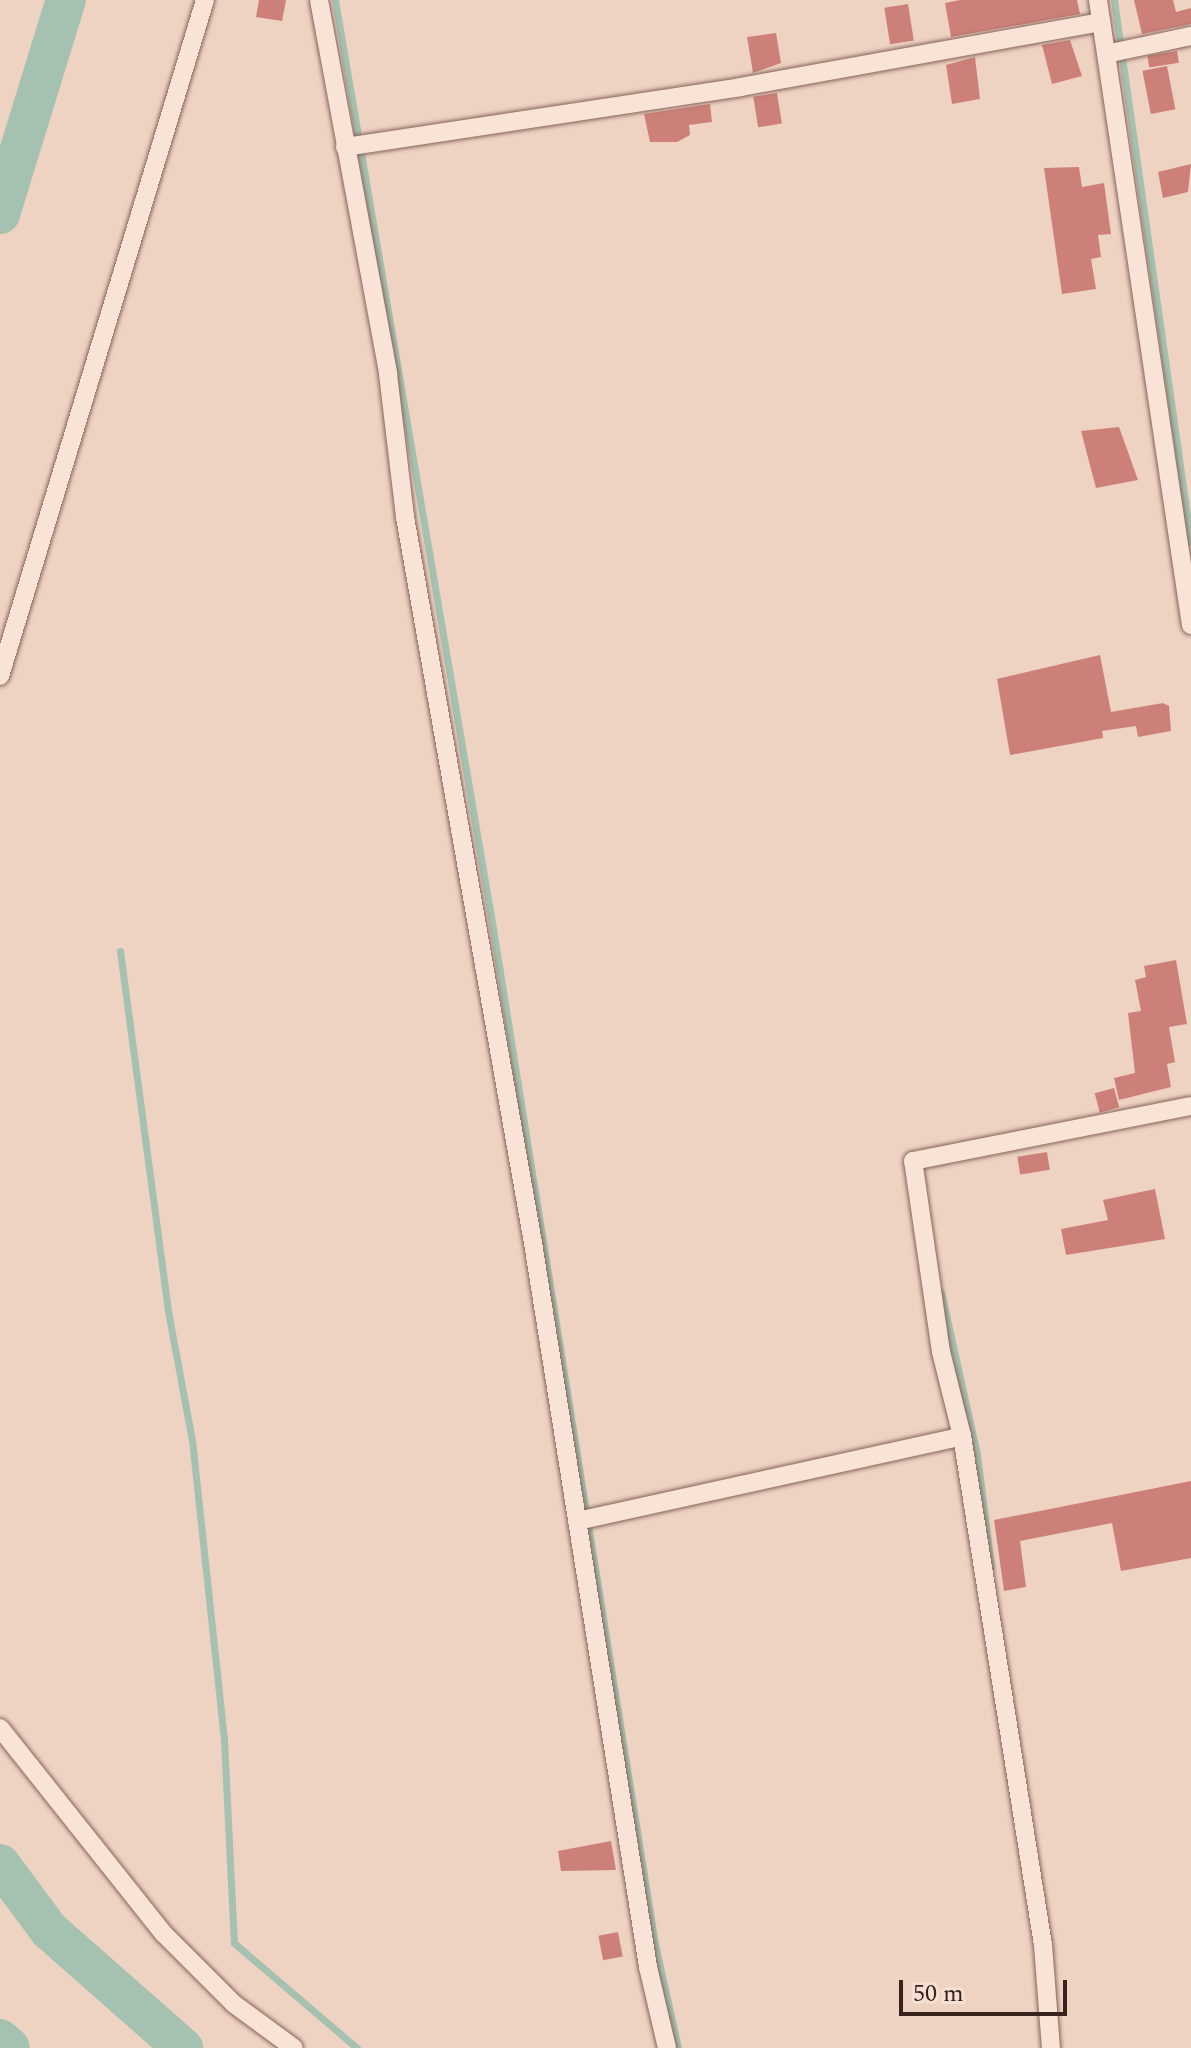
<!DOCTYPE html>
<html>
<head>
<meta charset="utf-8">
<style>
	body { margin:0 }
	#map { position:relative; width:1191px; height:2048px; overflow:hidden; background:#eed3c3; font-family:Spectral,serif }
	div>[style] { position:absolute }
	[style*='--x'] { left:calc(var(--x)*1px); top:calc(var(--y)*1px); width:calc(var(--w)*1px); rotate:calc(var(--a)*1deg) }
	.stream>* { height:7px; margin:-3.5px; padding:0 3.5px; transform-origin:3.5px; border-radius:3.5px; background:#a5c1af }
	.river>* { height:40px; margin:-20px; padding:0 20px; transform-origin:20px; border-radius:20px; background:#a5c1af }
	.building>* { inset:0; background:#cc8079; transform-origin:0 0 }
	.roads { filter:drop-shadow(0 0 2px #88635a) drop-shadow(0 0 2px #88635a) }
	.street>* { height:18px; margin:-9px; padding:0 9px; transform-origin:9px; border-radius:9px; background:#f9e3d7 }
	span { translate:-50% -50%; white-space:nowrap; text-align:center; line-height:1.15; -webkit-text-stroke:6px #f5e0d3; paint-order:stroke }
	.scale { position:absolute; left:899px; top:1980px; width:168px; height:36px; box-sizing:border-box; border:4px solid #38221e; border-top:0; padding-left:10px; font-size:24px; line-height:28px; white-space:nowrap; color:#38221e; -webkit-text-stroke:6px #f5e0d3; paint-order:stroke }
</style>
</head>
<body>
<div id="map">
	<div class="stream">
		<div style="--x:335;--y:0;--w:935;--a:80.34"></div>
		<div style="--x:492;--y:922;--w:1035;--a:80.94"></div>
		<div style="--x:655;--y:1944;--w:107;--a:77.5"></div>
		<div style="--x:1114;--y:0;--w:548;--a:81.93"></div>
		<div style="--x:120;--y:951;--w:363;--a:82.4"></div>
		<div style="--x:168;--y:1311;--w:131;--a:79.5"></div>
		<div style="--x:192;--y:1440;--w:302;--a:83.9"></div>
		<div style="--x:224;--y:1740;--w:203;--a:87.2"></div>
		<div style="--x:234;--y:1943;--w:162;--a:40.5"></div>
		<div style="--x:941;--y:1292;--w:166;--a:77.5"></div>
		<div style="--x:977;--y:1454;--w:114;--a:82.9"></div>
	</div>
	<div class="river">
		<div style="--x:0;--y:214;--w:224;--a:-72.9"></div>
		<div style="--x:0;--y:1864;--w:82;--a:53.4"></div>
		<div style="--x:49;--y:1930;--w:179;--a:41.4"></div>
		<div style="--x:0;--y:2039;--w:13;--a:42"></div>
	</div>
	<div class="building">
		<div style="clip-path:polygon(259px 0,286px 0,282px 21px,256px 17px)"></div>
		<div style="clip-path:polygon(960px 0,1077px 0,1080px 14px,951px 37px,945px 3px)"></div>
		<div style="clip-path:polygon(1134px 0,1173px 0,1176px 12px,1191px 8px,1191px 24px,1142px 34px)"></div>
		<div style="left:908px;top:4px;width:37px;height:24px;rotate:81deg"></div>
		<div style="clip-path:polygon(776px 33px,781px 63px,753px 73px,747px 37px)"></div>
		<div style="clip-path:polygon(1070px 40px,1082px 76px,1052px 84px,1042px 45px)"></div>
		<div style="left:1177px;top:51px;width:12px;height:30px;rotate:81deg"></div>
		<div style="clip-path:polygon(975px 57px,980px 99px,952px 104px,946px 65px)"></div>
		<div style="left:1167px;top:66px;width:44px;height:25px;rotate:79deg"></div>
		<div style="left:777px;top:93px;width:31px;height:24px;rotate:81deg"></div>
		<div style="clip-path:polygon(710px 104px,712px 122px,689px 125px,690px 135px,677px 142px,650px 142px,644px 114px)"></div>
		<div style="clip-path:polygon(1191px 164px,1188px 192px,1163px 198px,1158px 172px)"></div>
		<div style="clip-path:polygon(1079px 167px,1082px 187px,1104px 183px,1111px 234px,1098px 235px,1101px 257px,1091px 259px,1096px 289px,1062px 294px,1044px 168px)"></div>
		<div style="clip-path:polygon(1119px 427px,1138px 480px,1096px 488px,1081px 431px)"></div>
		<div style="clip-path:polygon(1100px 655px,1111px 712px,1163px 703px,1169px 706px,1171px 731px,1138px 737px,1136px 726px,1102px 731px,1103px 738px,1010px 755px,997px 679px)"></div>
		<div style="clip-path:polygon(1176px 960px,1187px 1024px,1169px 1027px,1175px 1062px,1167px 1064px,1171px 1087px,1119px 1100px,1114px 1078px,1135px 1073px,1128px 1013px,1141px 1011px,1135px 980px,1146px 977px,1144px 966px)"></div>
		<div style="left:1114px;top:1088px;width:20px;height:20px;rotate:75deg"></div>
		<div style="left:1047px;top:1152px;width:18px;height:30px;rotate:81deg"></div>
		<div style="clip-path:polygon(1155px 1189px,1165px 1239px,1066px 1255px,1061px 1229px,1108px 1220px,1103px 1200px)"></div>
		<div style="clip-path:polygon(1191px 1481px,1191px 1558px,1121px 1571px,1112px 1523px,1020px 1541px,1026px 1587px,1004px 1591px,994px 1520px)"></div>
		<div style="clip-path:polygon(611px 1841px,616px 1870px,561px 1871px,558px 1851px)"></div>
		<div style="left:618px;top:1932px;width:25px;height:20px;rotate:79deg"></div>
	</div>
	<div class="roads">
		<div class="street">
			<div style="--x:319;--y:0;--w:380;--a:79.5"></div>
			<div style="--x:388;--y:374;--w:144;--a:83.2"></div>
			<div style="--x:405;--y:517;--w:737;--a:80"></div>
			<div style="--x:533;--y:1243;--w:733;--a:80.97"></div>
			<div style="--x:648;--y:1967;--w:83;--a:76.8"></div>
			<div style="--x:1098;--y:0;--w:632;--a:81.54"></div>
			<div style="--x:1106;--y:54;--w:87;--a:-12"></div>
			<div style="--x:345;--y:147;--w:400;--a:-8.6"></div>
			<div style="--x:740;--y:87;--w:367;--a:-10.2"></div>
			<div style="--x:0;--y:676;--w:706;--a:-73.13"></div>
			<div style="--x:962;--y:1436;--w:515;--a:80.96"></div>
			<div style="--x:1043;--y:1945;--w:103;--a:85.6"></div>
			<div style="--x:577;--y:1521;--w:394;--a:-12.4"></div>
			<div style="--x:962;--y:1436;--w:87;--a:-104"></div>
			<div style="--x:941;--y:1352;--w:193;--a:-98.3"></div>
			<div style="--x:913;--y:1161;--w:283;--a:-11.2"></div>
			<div style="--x:0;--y:1728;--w:263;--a:51.5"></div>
			<div style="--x:164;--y:1934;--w:99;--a:45"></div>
			<div style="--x:234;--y:2004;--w:74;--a:36.3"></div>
		</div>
	</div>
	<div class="scale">50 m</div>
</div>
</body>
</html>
